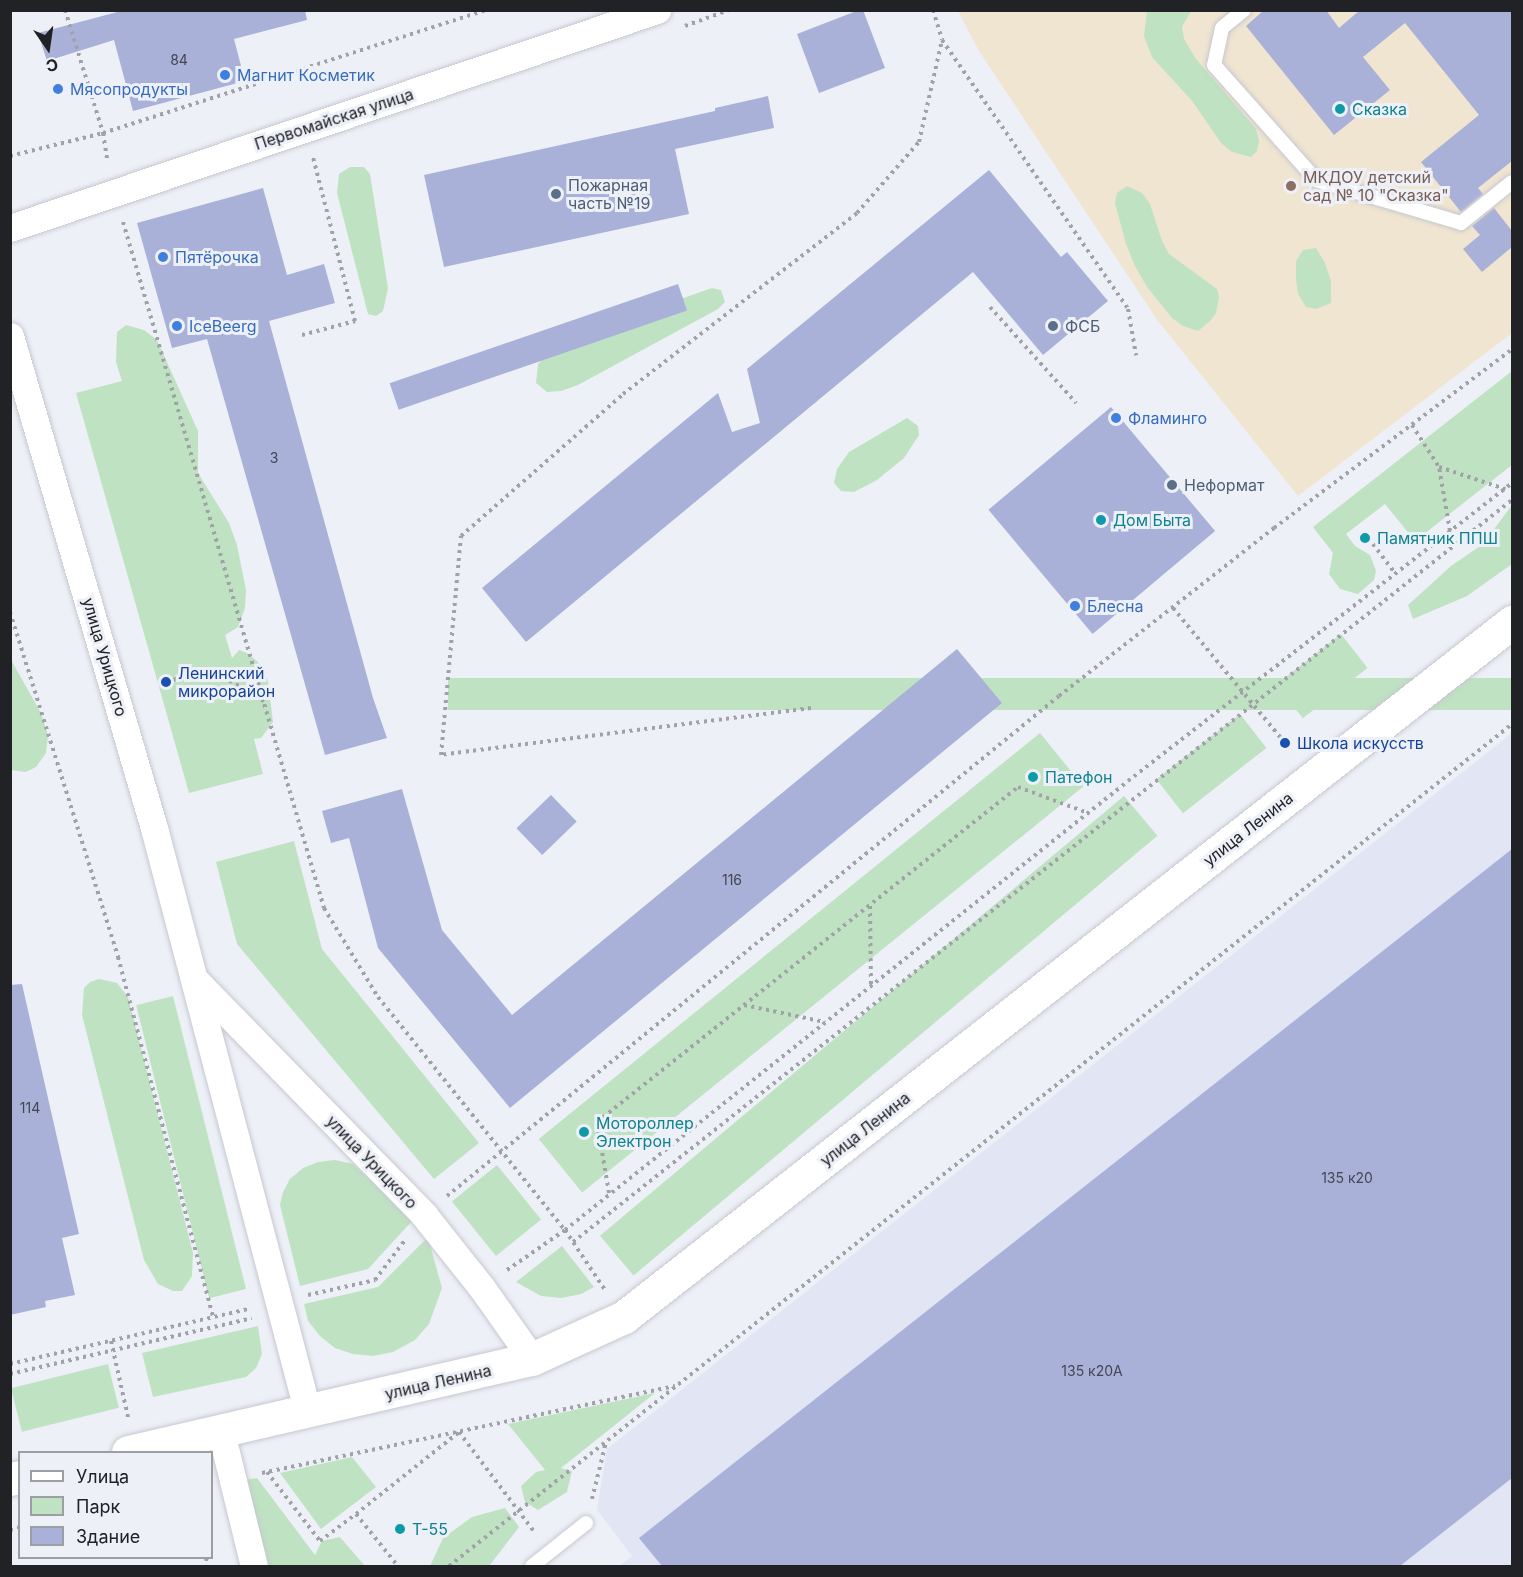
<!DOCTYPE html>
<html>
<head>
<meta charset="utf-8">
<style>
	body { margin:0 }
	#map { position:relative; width:1523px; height:1577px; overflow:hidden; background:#eef0f8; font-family:Inter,sans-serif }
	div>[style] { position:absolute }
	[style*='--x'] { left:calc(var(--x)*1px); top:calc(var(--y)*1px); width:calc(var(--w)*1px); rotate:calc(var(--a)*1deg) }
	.built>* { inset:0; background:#e2e5f4 }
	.education>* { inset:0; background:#f0e5d0 }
	.green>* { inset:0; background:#bfe2c2; transform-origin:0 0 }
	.building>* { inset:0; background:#a9b1d9; transform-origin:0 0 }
	.path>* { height:4px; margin-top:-2px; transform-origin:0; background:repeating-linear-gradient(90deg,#a0a2a8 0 3px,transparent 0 7.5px) }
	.roads { filter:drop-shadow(0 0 2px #c6c8d0) drop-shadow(0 0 2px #c6c8d0) }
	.service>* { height:14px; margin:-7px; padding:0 7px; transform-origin:7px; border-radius:7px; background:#fff }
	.minor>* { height:27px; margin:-13.5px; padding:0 13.5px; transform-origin:13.5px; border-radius:13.5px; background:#fff }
	.tertiary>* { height:33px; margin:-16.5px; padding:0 16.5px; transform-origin:16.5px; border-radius:16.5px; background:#fff }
	.dots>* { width:16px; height:16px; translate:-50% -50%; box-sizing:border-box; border:3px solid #eef0f8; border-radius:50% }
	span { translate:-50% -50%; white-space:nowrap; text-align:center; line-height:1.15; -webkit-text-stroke:6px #eef0f8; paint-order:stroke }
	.number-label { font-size:14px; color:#434652 }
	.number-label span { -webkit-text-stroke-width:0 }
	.shop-label { font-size:16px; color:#366cbe }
	.left { translate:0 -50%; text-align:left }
	.culture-label { font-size:16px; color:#0d838f }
	.street-label { font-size:16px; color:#212225 }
	.education-label { font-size:16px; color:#785e54 }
	.service-label { font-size:16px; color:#4e5e75 }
	.transit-label { font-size:16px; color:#164399 }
	.frame { position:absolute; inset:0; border:12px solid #212225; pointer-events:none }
	.legend { position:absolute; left:18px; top:1451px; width:195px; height:108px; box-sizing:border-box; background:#eef0f8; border:2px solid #9c9ea4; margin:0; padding:8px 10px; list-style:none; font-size:18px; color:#212225 }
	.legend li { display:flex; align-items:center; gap:12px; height:30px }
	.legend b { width:30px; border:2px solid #9c9ea4 }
	.north { position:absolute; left:18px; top:18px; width:60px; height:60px; -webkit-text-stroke:4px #eef0f8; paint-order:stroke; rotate:167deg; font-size:16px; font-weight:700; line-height:24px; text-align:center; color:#212225 }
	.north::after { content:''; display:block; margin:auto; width:21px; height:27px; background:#212225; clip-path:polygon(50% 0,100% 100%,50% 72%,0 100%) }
</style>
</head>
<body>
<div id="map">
	<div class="built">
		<div style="clip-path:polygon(1512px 733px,1512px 1566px,619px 1566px,632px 1556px,597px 1510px,607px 1449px)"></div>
	</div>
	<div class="education">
		<div style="clip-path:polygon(958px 11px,1512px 11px,1512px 333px,1298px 496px,1158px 321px,979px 51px)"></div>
	</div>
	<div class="green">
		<div style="clip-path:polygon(1147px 11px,1191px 11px,1182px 27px,1184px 39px,1196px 59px,1256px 129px,1259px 141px,1257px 151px,1251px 157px,1232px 152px,1221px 143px,1193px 102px,1152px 57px,1144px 36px)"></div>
		<div style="clip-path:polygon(350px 167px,364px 167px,370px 174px,388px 288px,383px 311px,376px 316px,368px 314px,337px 193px,339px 174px)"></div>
		<div style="clip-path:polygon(1127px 186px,1142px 193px,1150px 204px,1162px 241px,1169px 254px,1217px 289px,1219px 297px,1216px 313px,1211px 320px,1198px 331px,1183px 326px,1172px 318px,1147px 287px,1135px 266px,1126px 244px,1115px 203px,1117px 193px)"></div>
		<div style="clip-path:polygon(1316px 248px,1325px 263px,1331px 281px,1331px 303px,1316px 309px,1306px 307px,1298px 294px,1296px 279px,1296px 261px,1303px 250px)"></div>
		<div style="clip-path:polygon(712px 288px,721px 290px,725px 302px,718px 309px,578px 385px,561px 391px,547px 392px,536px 383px,538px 364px,552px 349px,570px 338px)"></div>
		<div style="clip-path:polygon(126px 325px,144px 330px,157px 340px,198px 431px,198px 473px,229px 523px,237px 545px,246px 590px,245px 608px,238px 627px,225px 635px,232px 658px,239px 650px,249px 654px,258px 662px,268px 681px,273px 722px,261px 738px,254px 739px,263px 774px,189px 793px,76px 393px,122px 381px,116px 362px,117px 332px)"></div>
		<div style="clip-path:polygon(1512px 371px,1512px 465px,1415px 541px,1385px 504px,1346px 534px,1355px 546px,1370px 555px,1376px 571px,1374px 580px,1358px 594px,1340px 589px,1329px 574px,1333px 553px,1313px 527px)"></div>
		<div style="clip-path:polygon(907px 418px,918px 426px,919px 435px,904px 458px,877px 480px,854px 492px,841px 491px,834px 483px,837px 469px,849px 452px)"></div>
		<div style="clip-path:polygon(1512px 505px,1512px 564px,1467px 596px,1413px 619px,1408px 605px,1451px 566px,1483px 544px)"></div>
		<div style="left:1341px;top:634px;width:43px;height:82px;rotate:52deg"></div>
		<div style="clip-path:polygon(10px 658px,41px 713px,48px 735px,46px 753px,36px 767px,26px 772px,11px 770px)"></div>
		<div style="left:1512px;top:678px;width:32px;height:1064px;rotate:90deg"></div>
		<div style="left:1240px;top:714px;width:43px;height:106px;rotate:52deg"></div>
		<div style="left:1040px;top:733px;width:69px;height:645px;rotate:51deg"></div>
		<div style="left:1124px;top:796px;width:52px;height:684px;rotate:50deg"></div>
		<div style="clip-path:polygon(294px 841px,322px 949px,479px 1143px,434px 1179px,237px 944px,216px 862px)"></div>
		<div style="clip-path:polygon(99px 979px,117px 983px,128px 997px,193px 1253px,192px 1276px,182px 1291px,173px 1291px,158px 1284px,144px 1260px,82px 1015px,84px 988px,90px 982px)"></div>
		<div style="left:173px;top:996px;width:302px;height:38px;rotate:76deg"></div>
		<div style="clip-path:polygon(335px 1160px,353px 1164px,413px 1220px,368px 1269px,300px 1286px,280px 1205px,283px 1192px,290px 1179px,303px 1168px,318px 1162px)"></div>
		<div style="left:497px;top:1165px;width:70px;height:58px;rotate:51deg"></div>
		<div style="clip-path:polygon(428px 1237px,442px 1288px,429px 1324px,415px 1340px,393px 1352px,373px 1356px,353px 1354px,335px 1348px,320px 1336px,308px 1321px,304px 1304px,378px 1287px)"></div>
		<div style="clip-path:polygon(562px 1246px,594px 1287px,581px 1294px,561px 1298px,541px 1296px,516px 1282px)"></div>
		<div style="clip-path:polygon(258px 1326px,262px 1354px,256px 1368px,246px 1377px,153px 1397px,142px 1353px)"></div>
		<div style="left:108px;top:1364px;width:45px;height:100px;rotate:76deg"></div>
		<div style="clip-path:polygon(655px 1393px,561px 1468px,572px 1471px,567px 1492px,538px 1510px,525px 1502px,521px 1486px,536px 1472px,545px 1470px,508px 1424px)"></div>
		<div style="clip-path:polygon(352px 1457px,376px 1487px,321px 1529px,280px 1473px)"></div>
		<div style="clip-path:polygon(257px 1478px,315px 1555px,322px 1541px,340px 1537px,365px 1566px,268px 1566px,244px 1480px)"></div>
		<div style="clip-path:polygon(505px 1508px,519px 1527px,490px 1565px,430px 1566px,443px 1538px,472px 1517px)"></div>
	</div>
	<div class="building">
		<div style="clip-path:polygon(125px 10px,305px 10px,307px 20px,234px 39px,245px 81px,133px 111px,114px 40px,47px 61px,38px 33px)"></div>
		<div style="clip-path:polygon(859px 10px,863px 10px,885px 68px,819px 93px,797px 34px)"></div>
		<div style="clip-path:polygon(1264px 10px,1326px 10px,1339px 28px,1360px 10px,1512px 10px,1512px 161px,1478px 188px,1483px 194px,1461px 212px,1421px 162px,1479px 115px,1405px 23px,1363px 57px,1390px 90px,1334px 135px,1246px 26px)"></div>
		<div style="clip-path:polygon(768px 96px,774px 128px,675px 149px,689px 214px,444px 267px,424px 175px,715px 111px,715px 108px)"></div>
		<div style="clip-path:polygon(989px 170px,1061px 257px,1067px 252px,1108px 301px,1043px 355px,973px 272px,526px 642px,482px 588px,718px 393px,732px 432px,760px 423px,747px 369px)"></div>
		<div style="clip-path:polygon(263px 188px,287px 275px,324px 264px,335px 303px,269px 321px,373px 698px,387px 738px,325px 755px,207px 339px,172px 348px,137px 223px)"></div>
		<div style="clip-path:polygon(1494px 208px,1512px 231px,1512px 247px,1482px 272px,1463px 249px,1480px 235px,1472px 226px)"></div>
		<div style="left:678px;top:284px;width:28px;height:305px;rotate:71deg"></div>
		<div style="left:1111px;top:407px;width:162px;height:160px;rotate:50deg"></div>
		<div style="clip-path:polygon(957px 649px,1002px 703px,510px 1108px,378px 948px,349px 838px,331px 843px,322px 811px,402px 789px,442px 930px,512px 1015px)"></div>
		<div style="left:551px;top:795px;width:37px;height:48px;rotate:46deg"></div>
		<div style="clip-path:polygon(1512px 849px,1512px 1478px,1400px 1566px,662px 1566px,639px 1538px)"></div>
		<div style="clip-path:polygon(22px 984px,79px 1234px,62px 1238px,75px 1295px,45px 1301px,46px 1307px,10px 1315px,10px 985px)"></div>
	</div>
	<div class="path">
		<div style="--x:65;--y:10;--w:129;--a:72.8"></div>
		<div style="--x:103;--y:133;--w:30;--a:81"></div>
		<div style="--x:933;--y:10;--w:31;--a:73"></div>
		<div style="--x:942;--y:40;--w:327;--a:55.3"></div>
		<div style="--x:1128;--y:309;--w:47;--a:80.1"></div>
		<div style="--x:685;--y:26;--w:47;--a:-20"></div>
		<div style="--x:10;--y:156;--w:96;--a:-13.9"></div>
		<div style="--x:103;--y:133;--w:402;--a:-17.8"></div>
		<div style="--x:123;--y:222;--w:715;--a:73.67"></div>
		<div style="--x:324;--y:908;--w:104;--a:58.8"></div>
		<div style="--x:378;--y:997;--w:299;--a:51.3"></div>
		<div style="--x:565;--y:1230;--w:72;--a:56.3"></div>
		<div style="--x:990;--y:307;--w:129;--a:48.1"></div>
		<div style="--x:302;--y:335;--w:55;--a:-14.8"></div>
		<div style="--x:355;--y:321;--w:169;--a:-104.4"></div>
		<div style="--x:1412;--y:425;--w:50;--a:57.3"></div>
		<div style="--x:1450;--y:531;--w:65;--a:-99.8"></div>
		<div style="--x:1439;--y:467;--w:70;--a:18.4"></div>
		<div style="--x:1373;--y:544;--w:36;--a:53"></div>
		<div style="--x:1173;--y:608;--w:175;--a:50.3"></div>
		<div style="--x:10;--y:612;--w:362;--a:72.6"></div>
		<div style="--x:118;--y:957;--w:372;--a:75.2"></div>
		<div style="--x:166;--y:682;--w:46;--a:-16.5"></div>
		<div style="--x:210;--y:669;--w:63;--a:30.7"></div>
		<div style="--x:811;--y:708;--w:373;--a:172.8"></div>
		<div style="--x:441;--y:755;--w:220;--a:-84.8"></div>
		<div style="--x:461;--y:536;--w:215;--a:-41.2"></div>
		<div style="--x:623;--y:394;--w:296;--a:-37.7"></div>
		<div style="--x:857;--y:213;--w:94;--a:-48.9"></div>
		<div style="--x:919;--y:142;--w:105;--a:-77.3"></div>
		<div style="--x:870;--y:906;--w:79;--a:89.3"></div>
		<div style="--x:744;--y:1005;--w:83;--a:11.9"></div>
		<div style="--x:609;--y:1193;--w:72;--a:-99.6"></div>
		<div style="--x:597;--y:1122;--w:538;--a:-38.51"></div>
		<div style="--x:1018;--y:787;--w:75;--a:20.4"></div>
		<div style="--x:447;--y:1196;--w:790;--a:-39.25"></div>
		<div style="--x:1059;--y:696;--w:273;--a:-38"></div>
		<div style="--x:1274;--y:528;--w:298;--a:-36.9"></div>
		<div style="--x:573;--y:1242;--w:1197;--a:-38.32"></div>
		<div style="--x:507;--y:1270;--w:70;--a:-34.6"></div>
		<div style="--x:565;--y:1230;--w:720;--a:-38.57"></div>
		<div style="--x:1128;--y:781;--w:486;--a:-37.8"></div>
		<div style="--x:308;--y:1295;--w:69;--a:-12.6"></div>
		<div style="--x:375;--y:1280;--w:50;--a:-53.1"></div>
		<div style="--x:111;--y:1341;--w:78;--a:77.4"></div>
		<div style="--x:10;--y:1364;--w:244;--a:-13"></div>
		<div style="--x:10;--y:1374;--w:248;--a:-13"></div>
		<div style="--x:267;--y:1472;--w:87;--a:52.5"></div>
		<div style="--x:320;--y:1541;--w:45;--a:-36.9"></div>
		<div style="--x:356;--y:1514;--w:67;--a:51.1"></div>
		<div style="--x:262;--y:1473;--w:422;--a:-11.9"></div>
		<div style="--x:592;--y:1499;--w:59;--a:-76.2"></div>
		<div style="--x:356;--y:1514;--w:132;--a:-38.5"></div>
		<div style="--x:459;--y:1432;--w:126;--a:53"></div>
		<div style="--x:10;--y:1530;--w:10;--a:-17"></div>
		<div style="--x:206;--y:1558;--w:8;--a:76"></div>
		<div style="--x:449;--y:1566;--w:1356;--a:-38.38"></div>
	</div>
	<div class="roads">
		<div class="service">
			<div style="--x:1244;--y:10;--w:28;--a:141"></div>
			<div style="--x:1222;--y:28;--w:38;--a:102"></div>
			<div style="--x:1214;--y:65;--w:154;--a:48.4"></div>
			<div style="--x:1316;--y:180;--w:151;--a:16.5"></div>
			<div style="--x:1461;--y:223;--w:65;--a:-38.8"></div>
			<div style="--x:532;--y:1566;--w:69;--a:-38.5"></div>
		</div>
		<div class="minor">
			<div style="--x:10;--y:228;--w:683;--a:-18.62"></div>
			<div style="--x:10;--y:336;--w:513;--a:73.69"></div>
			<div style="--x:154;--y:828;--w:605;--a:75.25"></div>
			<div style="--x:196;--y:981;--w:327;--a:45.7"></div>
			<div style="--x:424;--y:1215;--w:93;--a:51.5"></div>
			<div style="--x:482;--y:1288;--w:87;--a:54.8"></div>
			<div style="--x:221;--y:1432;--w:138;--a:76.2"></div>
		</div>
		<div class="tertiary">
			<div style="--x:128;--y:1452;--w:415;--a:-13"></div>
			<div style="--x:532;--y:1359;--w:101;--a:-24.5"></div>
			<div style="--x:624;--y:1317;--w:1128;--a:-38.05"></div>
			<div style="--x:10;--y:1479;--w:10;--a:-11"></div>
		</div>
	</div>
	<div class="dots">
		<div style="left:225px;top:75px;background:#3f7fe0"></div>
		<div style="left:58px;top:89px;background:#3f7fe0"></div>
		<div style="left:1340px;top:109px;background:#0f9aa8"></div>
		<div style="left:1291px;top:186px;background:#8d6e63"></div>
		<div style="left:556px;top:194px;background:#5c6f8a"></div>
		<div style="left:163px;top:257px;background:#3f7fe0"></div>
		<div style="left:177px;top:326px;background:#3f7fe0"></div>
		<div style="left:1053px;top:326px;background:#5c6f8a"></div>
		<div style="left:1116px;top:418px;background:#3f7fe0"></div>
		<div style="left:1172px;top:485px;background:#5c6f8a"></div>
		<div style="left:1101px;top:520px;background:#0f9aa8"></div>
		<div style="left:1365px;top:538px;background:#0f9aa8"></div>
		<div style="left:1075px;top:606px;background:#3f7fe0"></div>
		<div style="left:166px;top:682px;background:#1a4fb4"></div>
		<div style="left:1285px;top:743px;background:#1a4fb4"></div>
		<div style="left:1033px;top:777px;background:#0f9aa8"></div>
		<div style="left:584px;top:1132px;background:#0f9aa8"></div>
		<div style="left:400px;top:1529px;background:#0f9aa8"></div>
	</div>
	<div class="number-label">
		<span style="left:179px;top:60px">84</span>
		<span style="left:274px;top:458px">3</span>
		<span style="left:732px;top:880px">116</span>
		<span style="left:30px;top:1108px">114</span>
		<span style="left:1347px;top:1178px">135 к20</span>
		<span style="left:1092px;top:1371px">135 к20А</span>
	</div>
	<div class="shop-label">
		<span class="left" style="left:237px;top:75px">Магнит Косметик</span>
		<span class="left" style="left:70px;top:89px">Мясопродукты</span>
		<span class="left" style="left:175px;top:257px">Пятёрочка</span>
		<span class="left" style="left:189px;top:326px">IceBeerg</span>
		<span class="left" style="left:1128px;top:418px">Фламинго</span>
		<span class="left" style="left:1087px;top:606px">Блесна</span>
	</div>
	<div class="culture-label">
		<span class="left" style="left:1352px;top:109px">Сказка</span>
		<span class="left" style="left:1113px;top:520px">Дом Быта</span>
		<span class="left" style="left:1377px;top:538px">Памятник ППШ</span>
		<span class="left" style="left:1045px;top:777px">Патефон</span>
		<span class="left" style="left:596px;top:1132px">Мотороллер<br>Электрон</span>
		<span class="left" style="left:412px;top:1529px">Т-55</span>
	</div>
	<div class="street-label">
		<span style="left:334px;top:119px;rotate:-18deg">Первомайская улица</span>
		<span style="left:105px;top:657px;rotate:74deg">улица Урицкого</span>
		<span style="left:1248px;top:829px;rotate:-38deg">улица Ленина</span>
		<span style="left:865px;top:1129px;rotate:-38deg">улица Ленина</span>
		<span style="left:372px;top:1162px;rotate:46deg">улица Урицкого</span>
		<span style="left:438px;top:1382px;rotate:-13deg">улица Ленина</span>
	</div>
	<div class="education-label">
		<span class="left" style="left:1303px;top:186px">МКДОУ детский<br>сад № 10 "Сказка"</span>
	</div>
	<div class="service-label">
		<span class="left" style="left:568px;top:194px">Пожарная<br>часть №19</span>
		<span class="left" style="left:1065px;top:326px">ФСБ</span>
		<span class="left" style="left:1184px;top:485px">Неформат</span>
	</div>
	<div class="transit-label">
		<span class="left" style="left:178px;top:682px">Ленинский<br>микрорайон</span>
		<span class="left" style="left:1297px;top:743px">Школа искусств</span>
	</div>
	<div class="frame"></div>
	<ul class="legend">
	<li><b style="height:8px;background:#fff"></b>Улица</li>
	<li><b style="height:16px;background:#bfe2c2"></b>Парк</li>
	<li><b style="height:16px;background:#a9b1d9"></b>Здание</li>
	</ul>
	<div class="north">С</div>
</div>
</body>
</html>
